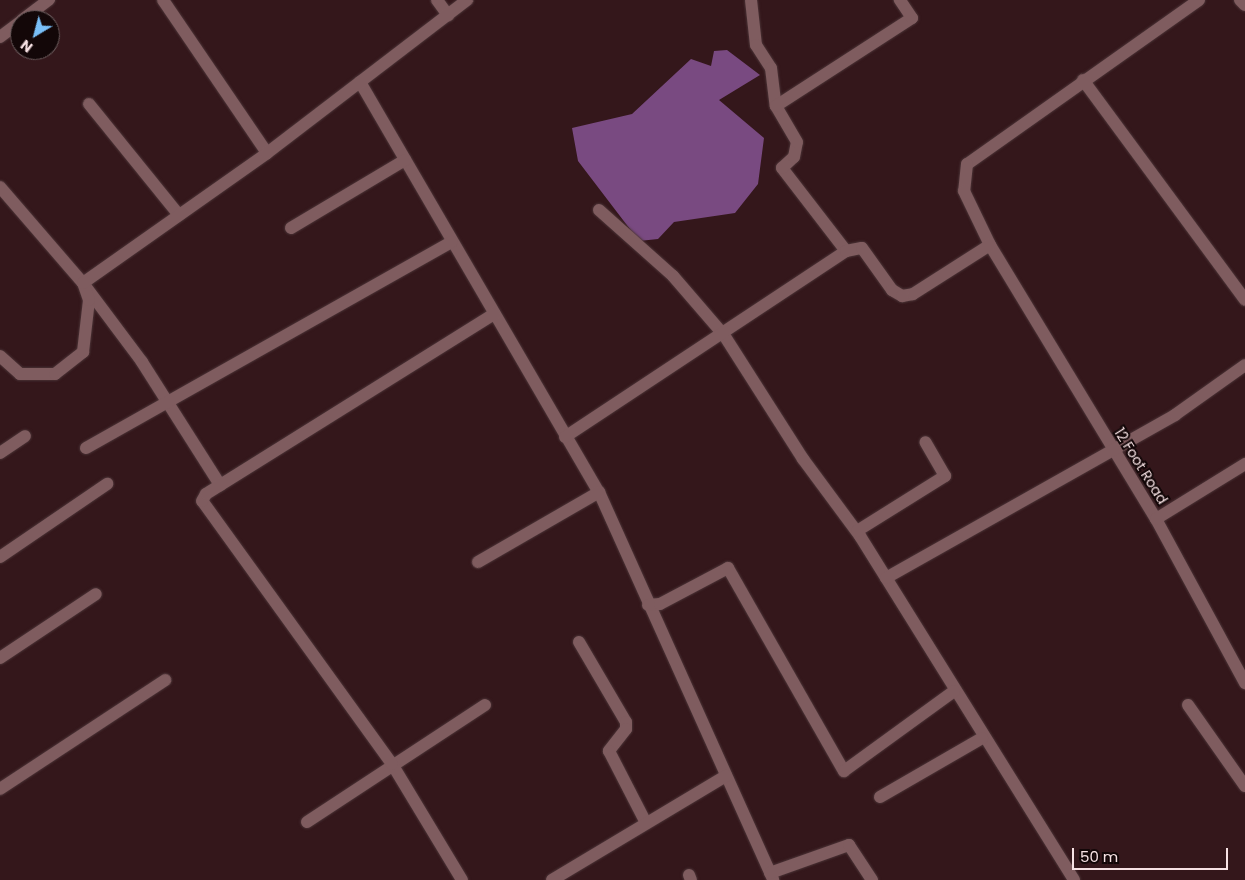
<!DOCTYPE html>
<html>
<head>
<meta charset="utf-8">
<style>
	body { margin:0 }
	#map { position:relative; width:1245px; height:880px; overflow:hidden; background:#34171b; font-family:Poppins,sans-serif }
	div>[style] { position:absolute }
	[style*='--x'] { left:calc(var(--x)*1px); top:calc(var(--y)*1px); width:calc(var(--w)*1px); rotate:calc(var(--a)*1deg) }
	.water>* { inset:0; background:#794a81 }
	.roads { filter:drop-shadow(0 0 1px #4b3437) drop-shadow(0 0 1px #4b3437) }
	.minor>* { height:12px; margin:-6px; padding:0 6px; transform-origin:6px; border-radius:6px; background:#7f5c5f }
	span { translate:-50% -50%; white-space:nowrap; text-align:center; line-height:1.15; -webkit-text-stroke:4px #130708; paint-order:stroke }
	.street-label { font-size:14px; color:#f7e2e4 }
	.north { position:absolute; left:10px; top:10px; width:50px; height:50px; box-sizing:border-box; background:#130708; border:1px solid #6e5f60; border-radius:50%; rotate:217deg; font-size:14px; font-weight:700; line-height:20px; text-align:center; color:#f7e2e4 }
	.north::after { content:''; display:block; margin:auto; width:18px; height:22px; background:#79bff8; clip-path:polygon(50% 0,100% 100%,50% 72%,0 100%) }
	.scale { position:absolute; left:1072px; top:848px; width:156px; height:22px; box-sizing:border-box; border:2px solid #f7e2e4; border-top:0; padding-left:6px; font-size:15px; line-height:18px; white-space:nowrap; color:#f7e2e4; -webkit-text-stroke:4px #130708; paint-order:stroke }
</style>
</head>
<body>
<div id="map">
	<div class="water">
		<div style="clip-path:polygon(727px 50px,760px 75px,719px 100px,764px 138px,758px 184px,735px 213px,674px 222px,658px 239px,639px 241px,578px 161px,572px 128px,632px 114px,691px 59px,711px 66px,714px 51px)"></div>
	</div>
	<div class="roads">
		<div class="minor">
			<div style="--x:163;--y:0;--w:185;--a:55.8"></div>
			<div style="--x:437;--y:0;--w:19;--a:54"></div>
			<div style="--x:751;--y:0;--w:45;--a:83.7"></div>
			<div style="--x:756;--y:45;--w:27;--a:57"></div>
			<div style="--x:771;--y:68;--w:38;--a:83"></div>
			<div style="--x:1199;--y:0;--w:284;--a:144.7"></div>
			<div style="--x:967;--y:164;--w:27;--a:96"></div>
			<div style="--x:964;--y:191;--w:60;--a:64.3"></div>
			<div style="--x:990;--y:245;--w:320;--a:58.8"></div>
			<div style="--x:1156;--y:519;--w:187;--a:61.5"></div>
			<div style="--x:1240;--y:0;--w:7;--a:45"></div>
			<div style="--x:22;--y:20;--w:34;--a:-37"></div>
			<div style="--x:0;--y:37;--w:25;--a:-37"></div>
			<div style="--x:1083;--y:80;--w:273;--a:53.6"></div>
			<div style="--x:360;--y:82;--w:475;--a:59.8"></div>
			<div style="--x:599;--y:492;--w:425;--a:65.8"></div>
			<div style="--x:89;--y:104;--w:143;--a:51"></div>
			<div style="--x:0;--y:187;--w:127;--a:49.2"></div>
			<div style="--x:83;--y:283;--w:99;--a:53.2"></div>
			<div style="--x:142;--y:362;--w:146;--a:57.6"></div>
			<div style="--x:599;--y:210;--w:99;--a:41.7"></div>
			<div style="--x:673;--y:276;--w:78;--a:49.2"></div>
			<div style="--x:724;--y:335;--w:147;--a:57.5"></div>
			<div style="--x:803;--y:459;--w:96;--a:53.5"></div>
			<div style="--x:860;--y:536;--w:405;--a:58.1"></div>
			<div style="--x:291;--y:228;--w:133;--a:-30.8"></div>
			<div style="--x:846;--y:251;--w:105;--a:-127.6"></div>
			<div style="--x:782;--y:168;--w:16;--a:-43"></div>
			<div style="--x:794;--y:157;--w:15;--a:-79"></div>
			<div style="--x:797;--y:142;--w:42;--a:-120.3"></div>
			<div style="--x:776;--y:106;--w:162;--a:-32.9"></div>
			<div style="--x:912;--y:18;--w:22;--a:-124"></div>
			<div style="--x:0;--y:356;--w:27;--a:42"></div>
			<div style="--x:20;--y:374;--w:35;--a:0"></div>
			<div style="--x:55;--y:374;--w:36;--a:-38"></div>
			<div style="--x:83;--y:352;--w:52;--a:-83.4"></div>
			<div style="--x:89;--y:300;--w:18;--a:-109"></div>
			<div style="--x:83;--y:283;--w:225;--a:-35.2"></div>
			<div style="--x:267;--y:153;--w:252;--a:-37.4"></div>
			<div style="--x:565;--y:437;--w:337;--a:-33.5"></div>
			<div style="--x:846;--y:251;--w:16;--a:-11"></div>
			<div style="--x:862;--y:248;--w:52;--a:54.5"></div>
			<div style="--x:892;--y:290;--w:12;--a:31"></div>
			<div style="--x:902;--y:296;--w:11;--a:-10"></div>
			<div style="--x:913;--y:294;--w:91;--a:-32.5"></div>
			<div style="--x:86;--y:448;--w:420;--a:-29.4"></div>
			<div style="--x:0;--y:453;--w:30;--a:-34"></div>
			<div style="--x:1156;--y:519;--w:105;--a:-31.7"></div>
			<div style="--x:857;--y:531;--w:104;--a:-32"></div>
			<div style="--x:945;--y:476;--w:39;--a:-120"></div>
			<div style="--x:0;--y:557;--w:130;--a:-34.3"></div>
			<div style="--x:478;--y:562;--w:140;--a:-30"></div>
			<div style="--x:886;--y:578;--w:332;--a:-29.4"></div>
			<div style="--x:1175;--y:415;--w:86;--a:-35.5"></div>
			<div style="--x:648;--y:605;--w:12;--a:-5"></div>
			<div style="--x:660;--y:604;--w:77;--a:-27.9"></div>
			<div style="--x:728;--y:568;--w:234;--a:60.3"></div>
			<div style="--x:844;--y:771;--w:136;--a:-36"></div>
			<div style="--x:579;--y:642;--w:93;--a:59.6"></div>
			<div style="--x:626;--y:722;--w:7;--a:90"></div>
			<div style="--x:626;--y:729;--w:28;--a:128"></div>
			<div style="--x:609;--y:751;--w:81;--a:62.8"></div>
			<div style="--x:0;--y:658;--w:115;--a:-33.7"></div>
			<div style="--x:1188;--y:705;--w:99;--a:54.9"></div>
			<div style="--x:0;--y:789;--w:198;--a:-33.4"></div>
			<div style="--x:880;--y:797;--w:118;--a:-30"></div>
			<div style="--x:307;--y:822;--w:213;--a:-33.3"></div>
			<div style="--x:770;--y:873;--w:84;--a:-19.5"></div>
			<div style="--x:849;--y:845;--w:42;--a:56.7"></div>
			<div style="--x:689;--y:875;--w:5;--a:68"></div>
			<div style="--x:462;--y:880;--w:135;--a:-121.1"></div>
			<div style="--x:392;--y:764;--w:324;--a:-125.8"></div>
			<div style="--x:202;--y:501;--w:8;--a:-60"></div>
			<div style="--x:206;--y:494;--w:340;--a:-32"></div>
			<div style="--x:552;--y:880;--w:203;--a:-30.9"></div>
		</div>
	</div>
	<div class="street-label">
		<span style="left:1141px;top:466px;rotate:58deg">12 Foot Road</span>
	</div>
	<div class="north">N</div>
	<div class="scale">50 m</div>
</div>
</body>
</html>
